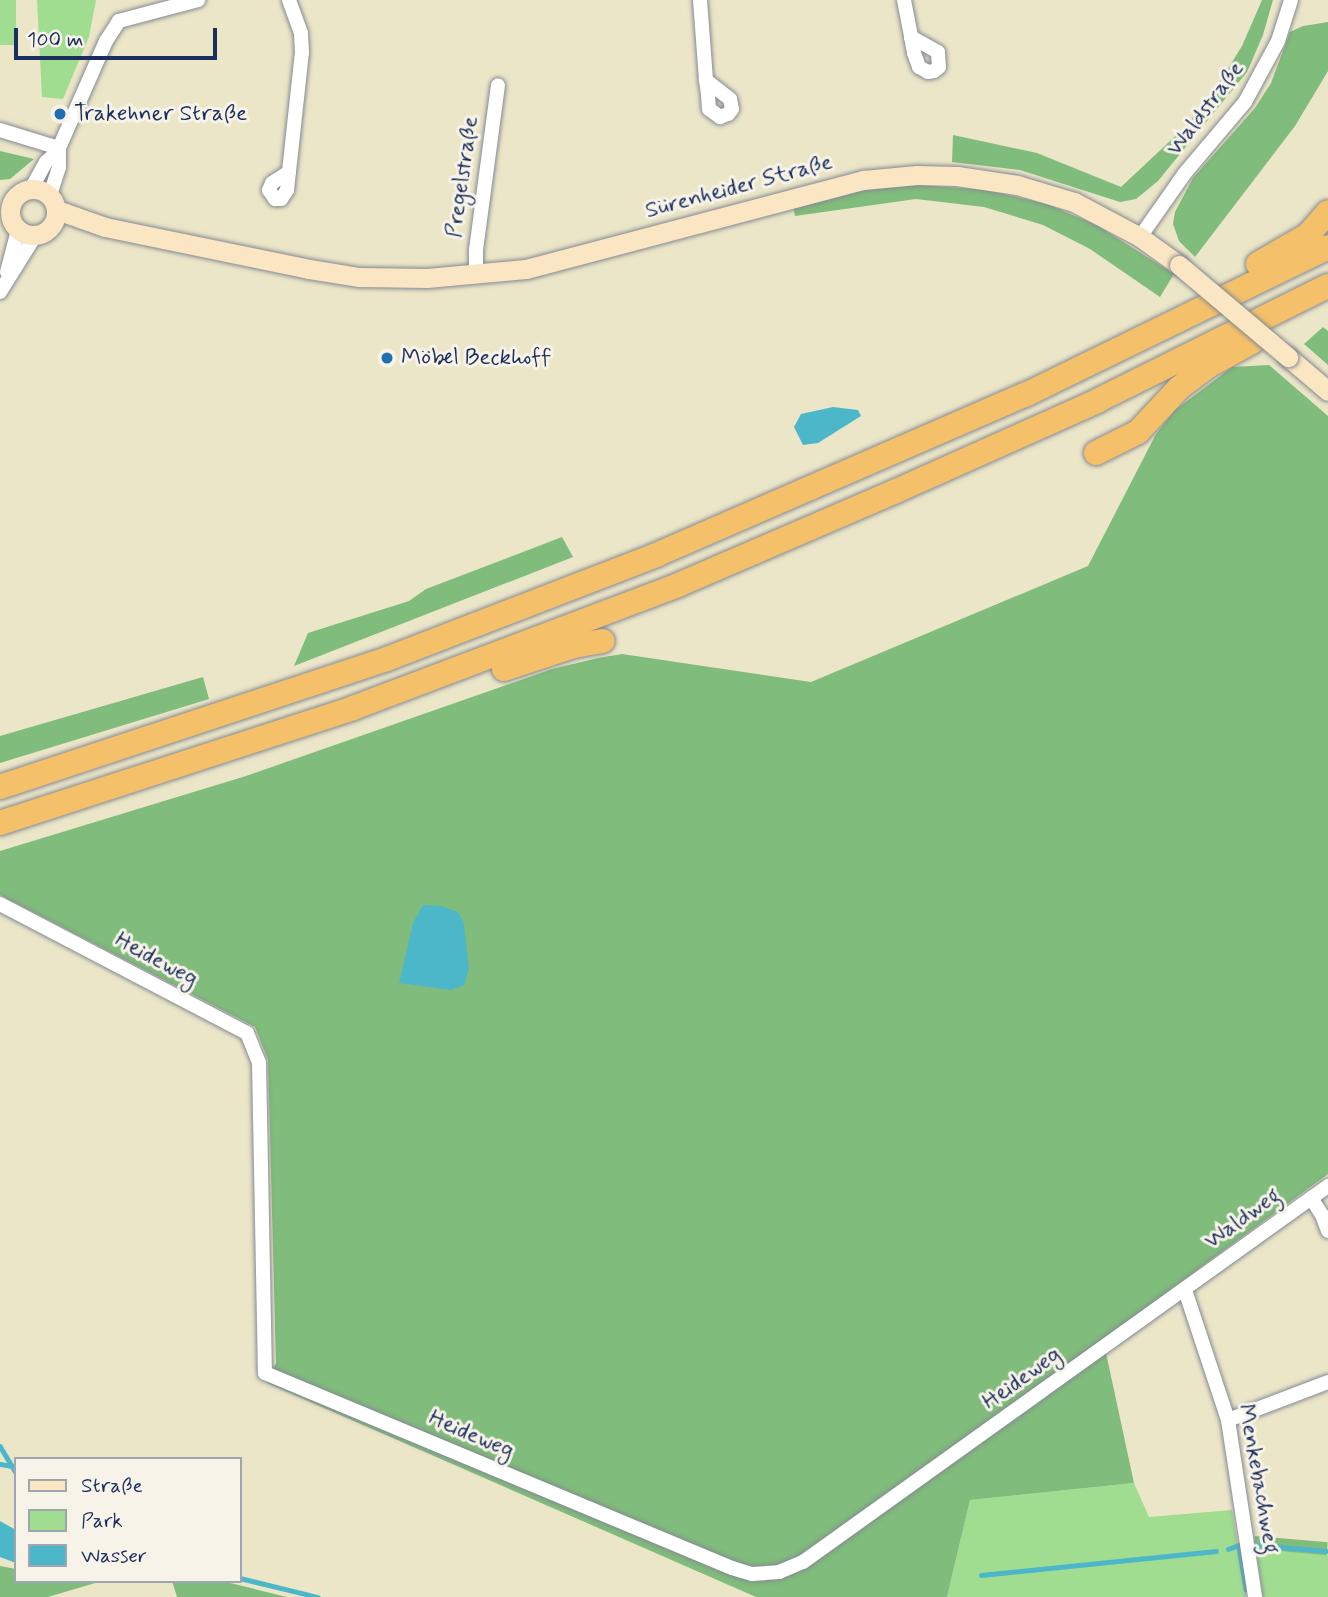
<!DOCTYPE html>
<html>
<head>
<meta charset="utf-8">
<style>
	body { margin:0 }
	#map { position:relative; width:1328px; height:1597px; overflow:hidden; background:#ece6c8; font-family:Mynerve,sans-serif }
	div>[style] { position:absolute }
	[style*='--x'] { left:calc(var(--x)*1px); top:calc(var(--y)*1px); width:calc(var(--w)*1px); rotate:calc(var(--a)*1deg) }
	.green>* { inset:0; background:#a0dd91; transform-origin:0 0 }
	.forest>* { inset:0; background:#80bc7b; transform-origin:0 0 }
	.water>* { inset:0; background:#4cb7c9 }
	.stream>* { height:4.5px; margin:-2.25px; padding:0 2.25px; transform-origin:2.25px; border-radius:2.25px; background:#4cb7c9 }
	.roads { filter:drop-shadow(0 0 2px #848a93) drop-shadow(0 0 2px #848a93) }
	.street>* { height:14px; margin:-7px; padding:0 7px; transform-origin:7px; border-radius:7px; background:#fff }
	.secondary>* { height:19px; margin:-9.5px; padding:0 9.5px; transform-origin:9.5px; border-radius:9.5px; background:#fbe6c3 }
	.secondary>.ring { margin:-9.5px; padding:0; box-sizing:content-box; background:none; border:19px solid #fbe6c3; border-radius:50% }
	.highway>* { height:24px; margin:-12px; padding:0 12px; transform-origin:12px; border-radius:12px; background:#f4c16a }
	.bridges { filter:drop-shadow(0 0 2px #848a93) drop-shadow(0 0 2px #848a93) }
	.secondary-bridge>* { height:19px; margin:-9.5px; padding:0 9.5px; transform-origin:9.5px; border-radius:9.5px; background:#fbe6c3 }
	.dots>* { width:19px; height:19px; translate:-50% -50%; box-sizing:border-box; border:4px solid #f7f3e8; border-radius:50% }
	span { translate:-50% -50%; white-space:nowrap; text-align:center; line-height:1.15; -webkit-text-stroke:6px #f7f3e8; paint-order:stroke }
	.street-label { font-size:23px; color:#1b2f5e }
	.poi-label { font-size:23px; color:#1b2f5e }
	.left { translate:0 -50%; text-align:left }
	.legend { position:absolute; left:14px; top:1457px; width:228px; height:126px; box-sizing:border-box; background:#f7f3e8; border:2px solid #9fa5b1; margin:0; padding:9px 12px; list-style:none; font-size:21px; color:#1b2f5e }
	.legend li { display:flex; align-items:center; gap:14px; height:35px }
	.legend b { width:35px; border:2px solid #9fa5b1 }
	.scale { position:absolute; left:14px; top:28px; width:203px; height:32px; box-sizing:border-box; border:4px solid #1b2f5e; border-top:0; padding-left:9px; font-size:21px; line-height:24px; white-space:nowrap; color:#1b2f5e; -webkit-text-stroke:5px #f7f3e8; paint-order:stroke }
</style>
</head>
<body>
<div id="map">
	<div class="green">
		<div style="left:0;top:0;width:16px;height:45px"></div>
		<div style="clip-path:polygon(37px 0,96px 0,89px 37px,63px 99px,42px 97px)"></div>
		<div style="clip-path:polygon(1134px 1483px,1149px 1517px,1232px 1510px,1246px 1597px,947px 1597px,970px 1500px)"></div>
		<div style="clip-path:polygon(1256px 1549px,1328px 1555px,1328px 1597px,1263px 1597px)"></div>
	</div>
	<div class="forest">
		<div style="clip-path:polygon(1262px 0,1273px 0,1263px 35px,1247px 72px,1158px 181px,1136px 199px,1120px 202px,1020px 170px,952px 162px,953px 135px,1037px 153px,1121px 187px,1186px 126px,1214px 91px,1242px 46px)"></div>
		<div style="clip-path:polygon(1328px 22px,1328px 71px,1295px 126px,1195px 257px,1179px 241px,1173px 224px,1175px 212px,1193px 178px,1255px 108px,1271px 83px,1290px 32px,1303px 26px)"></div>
		<div style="clip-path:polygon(0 151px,34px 159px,10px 179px,0 180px)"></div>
		<div style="clip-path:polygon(919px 185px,986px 190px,1047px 204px,1098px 226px,1174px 274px,1160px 297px,1090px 249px,1043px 225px,984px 207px,916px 199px,795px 216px,793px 206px,864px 190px)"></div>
		<div style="clip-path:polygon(1323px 327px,1328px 331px,1328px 365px,1304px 344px)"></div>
		<div style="clip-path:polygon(1269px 365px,1328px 416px,1328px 1174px,1103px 1339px,1134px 1483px,970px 1500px,947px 1597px,756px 1597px,267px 1383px,276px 1363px,268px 1060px,255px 1027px,0 895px,0 851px,246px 776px,552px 669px,598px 658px,622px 654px,811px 682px,1088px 566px,1156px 434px,1175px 410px,1232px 367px)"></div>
		<div style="clip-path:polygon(562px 537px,573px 557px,294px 666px,308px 633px,409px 601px,426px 589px)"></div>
		<div style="clip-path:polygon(203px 677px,209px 699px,0 763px,0 736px)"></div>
		<div style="left:1255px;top:1536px;width:73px;height:13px;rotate:5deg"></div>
		<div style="clip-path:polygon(0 1566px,16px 1569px,16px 1581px,102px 1581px,48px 1597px,0 1597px)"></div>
		<div style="clip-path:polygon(172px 1581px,222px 1581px,287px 1597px,177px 1597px)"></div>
	</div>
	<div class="water">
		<div style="clip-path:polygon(833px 407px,858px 410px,861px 416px,818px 443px,803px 445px,794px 427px,801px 414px)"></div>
		<div style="clip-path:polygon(423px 905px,441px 906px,458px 912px,464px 923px,469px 969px,464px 985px,451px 990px,399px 983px,413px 923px)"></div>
		<div style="clip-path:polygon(0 1521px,16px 1530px,16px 1563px,0 1557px)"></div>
	</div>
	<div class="stream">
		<div style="--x:0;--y:1446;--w:31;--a:59"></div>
		<div style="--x:0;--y:1464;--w:12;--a:9"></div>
		<div style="--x:1255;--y:1545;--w:73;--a:4.7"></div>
		<div style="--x:1239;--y:1547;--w:43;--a:80.5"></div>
		<div style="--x:1228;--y:1549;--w:12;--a:-20"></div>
		<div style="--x:981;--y:1575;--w:236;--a:-5.8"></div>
		<div style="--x:240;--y:1578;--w:80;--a:13.7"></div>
	</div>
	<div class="roads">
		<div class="street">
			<div style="--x:700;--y:0;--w:80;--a:85.7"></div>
			<div style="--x:706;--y:80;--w:15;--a:82"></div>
			<div style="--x:708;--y:95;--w:14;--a:86"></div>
			<div style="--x:709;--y:109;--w:14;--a:36"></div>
			<div style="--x:720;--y:117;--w:9;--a:-21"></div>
			<div style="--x:728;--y:114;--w:6;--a:-51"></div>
			<div style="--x:732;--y:109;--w:10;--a:-101"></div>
			<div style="--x:730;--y:99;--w:31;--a:-142"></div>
			<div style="--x:904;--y:0;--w:38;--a:79"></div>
			<div style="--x:911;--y:37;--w:16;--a:79"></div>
			<div style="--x:914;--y:53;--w:15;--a:70"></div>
			<div style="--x:919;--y:67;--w:10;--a:29"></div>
			<div style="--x:928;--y:72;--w:6;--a:-9"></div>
			<div style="--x:934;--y:71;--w:6;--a:-39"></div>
			<div style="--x:939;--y:67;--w:15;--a:-94"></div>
			<div style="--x:938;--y:52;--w:31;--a:-151"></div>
			<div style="--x:0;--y:130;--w:62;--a:17"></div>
			<div style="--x:289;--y:172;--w:20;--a:147"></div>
			<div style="--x:272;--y:183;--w:8;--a:113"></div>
			<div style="--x:269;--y:190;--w:11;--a:56"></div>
			<div style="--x:275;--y:199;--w:6;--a:0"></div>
			<div style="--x:281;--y:199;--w:11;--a:-56"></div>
			<div style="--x:287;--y:190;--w:138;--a:-83.8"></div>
			<div style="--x:302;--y:53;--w:20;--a:-93"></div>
			<div style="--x:301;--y:33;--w:35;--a:-110"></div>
			<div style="--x:31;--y:189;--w:31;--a:-61"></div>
			<div style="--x:46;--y:162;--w:16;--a:-43"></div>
			<div style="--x:50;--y:195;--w:29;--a:-72"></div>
			<div style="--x:59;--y:167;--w:19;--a:-90"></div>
			<div style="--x:59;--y:148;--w:117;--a:-66.3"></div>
			<div style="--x:106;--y:41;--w:24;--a:-57"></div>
			<div style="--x:119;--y:21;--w:82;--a:-14.9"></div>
			<div style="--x:1140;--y:237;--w:78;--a:-54.9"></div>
			<div style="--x:1185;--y:173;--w:93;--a:-49.8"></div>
			<div style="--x:1245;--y:102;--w:69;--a:-61.6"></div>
			<div style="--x:1278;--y:41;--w:43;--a:-72.4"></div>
			<div style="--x:7;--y:272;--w:43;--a:-75.3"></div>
			<div style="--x:476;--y:275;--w:25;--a:-90"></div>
			<div style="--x:476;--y:250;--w:166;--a:-82.4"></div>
			<div style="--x:0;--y:292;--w:66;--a:-58"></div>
			<div style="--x:0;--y:904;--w:279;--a:27.6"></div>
			<div style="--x:247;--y:1033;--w:32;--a:68"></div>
			<div style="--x:259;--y:1063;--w:310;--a:88.9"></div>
			<div style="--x:265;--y:1373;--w:506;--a:22.66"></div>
			<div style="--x:732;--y:1568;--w:21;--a:17"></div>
			<div style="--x:752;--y:1574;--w:27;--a:-4"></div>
			<div style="--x:779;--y:1572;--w:26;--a:-23"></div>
			<div style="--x:803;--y:1562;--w:646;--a:-35.61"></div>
			<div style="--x:1311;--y:1198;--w:20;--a:57"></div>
			<div style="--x:1322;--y:1215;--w:17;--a:69"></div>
			<div style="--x:1185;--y:1290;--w:137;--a:71.7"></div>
			<div style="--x:1228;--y:1420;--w:179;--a:81.3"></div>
			<div style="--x:1228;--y:1420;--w:107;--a:-20.8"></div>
		</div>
		<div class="secondary">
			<div class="ring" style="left:10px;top:189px;width:27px;height:27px"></div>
			<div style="--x:57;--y:210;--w:51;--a:19.5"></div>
			<div style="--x:105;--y:227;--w:208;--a:11.6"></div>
			<div style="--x:309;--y:269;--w:51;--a:9.1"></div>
			<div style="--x:359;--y:277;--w:68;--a:0.8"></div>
			<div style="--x:427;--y:278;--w:99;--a:-5.2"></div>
			<div style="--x:526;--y:269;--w:349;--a:-14.8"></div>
			<div style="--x:863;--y:180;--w:54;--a:-5.3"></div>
			<div style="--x:917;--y:175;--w:40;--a:1.4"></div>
			<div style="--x:957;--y:176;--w:61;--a:8.5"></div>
			<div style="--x:1017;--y:185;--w:59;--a:16.6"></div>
			<div style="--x:1074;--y:202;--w:75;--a:27.9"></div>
			<div style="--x:1140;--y:237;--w:48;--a:35.7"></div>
			<div style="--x:1288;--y:357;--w:52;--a:40.4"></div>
		</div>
		<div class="highway">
			<div style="--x:1258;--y:264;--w:58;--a:-30.1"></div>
			<div style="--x:1308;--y:235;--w:30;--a:-49"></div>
			<div style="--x:1096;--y:453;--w:47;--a:-26.6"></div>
			<div style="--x:1138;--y:432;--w:60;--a:-47"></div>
			<div style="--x:1179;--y:388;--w:36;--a:-37"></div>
			<div style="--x:1208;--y:366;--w:50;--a:-28.6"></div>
			<div style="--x:504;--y:669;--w:74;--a:-18.2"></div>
			<div style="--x:574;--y:646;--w:29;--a:-10"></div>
			<div style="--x:0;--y:787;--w:408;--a:-18.3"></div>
			<div style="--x:387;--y:659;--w:288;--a:-21.1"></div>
			<div style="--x:656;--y:555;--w:404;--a:-23.5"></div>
			<div style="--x:1027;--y:394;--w:335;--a:-26"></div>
			<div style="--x:0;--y:823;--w:371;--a:-18"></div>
			<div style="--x:353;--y:708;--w:347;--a:-20.7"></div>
			<div style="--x:678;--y:585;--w:235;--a:-23.3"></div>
			<div style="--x:894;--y:492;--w:222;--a:-24.1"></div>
			<div style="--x:1097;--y:401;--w:258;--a:-26.5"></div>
		</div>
	</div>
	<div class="bridges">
		<div class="secondary-bridge">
			<div style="--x:1179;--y:265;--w:143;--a:40.2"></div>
		</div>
	</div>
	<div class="dots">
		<div style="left:60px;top:114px;background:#1f6fb2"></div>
		<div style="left:387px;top:358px;background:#1f6fb2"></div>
	</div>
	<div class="street-label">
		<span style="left:1206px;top:109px;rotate:-53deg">Waldstraße</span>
		<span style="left:463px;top:177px;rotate:-82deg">Pregelstraße</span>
		<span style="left:739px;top:187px;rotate:-15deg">Sürenheider Straße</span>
		<span style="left:156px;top:960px;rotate:28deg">Heideweg</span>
		<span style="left:1243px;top:1219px;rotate:-36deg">Waldweg</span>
		<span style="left:1022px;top:1379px;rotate:-36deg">Heideweg</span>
		<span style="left:471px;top:1435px;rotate:23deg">Heideweg</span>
		<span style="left:1258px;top:1479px;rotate:80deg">Menkebachweg</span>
	</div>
	<div class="poi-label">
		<span class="left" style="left:74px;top:114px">Trakehner Straße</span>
		<span class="left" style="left:401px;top:358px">Möbel Beckhoff</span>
	</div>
	<ul class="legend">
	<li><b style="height:9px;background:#fbe6c3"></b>Straße</li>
	<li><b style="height:19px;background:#a0dd91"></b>Park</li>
	<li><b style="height:19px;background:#4cb7c9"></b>Wasser</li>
	</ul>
	<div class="scale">100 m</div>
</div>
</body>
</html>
